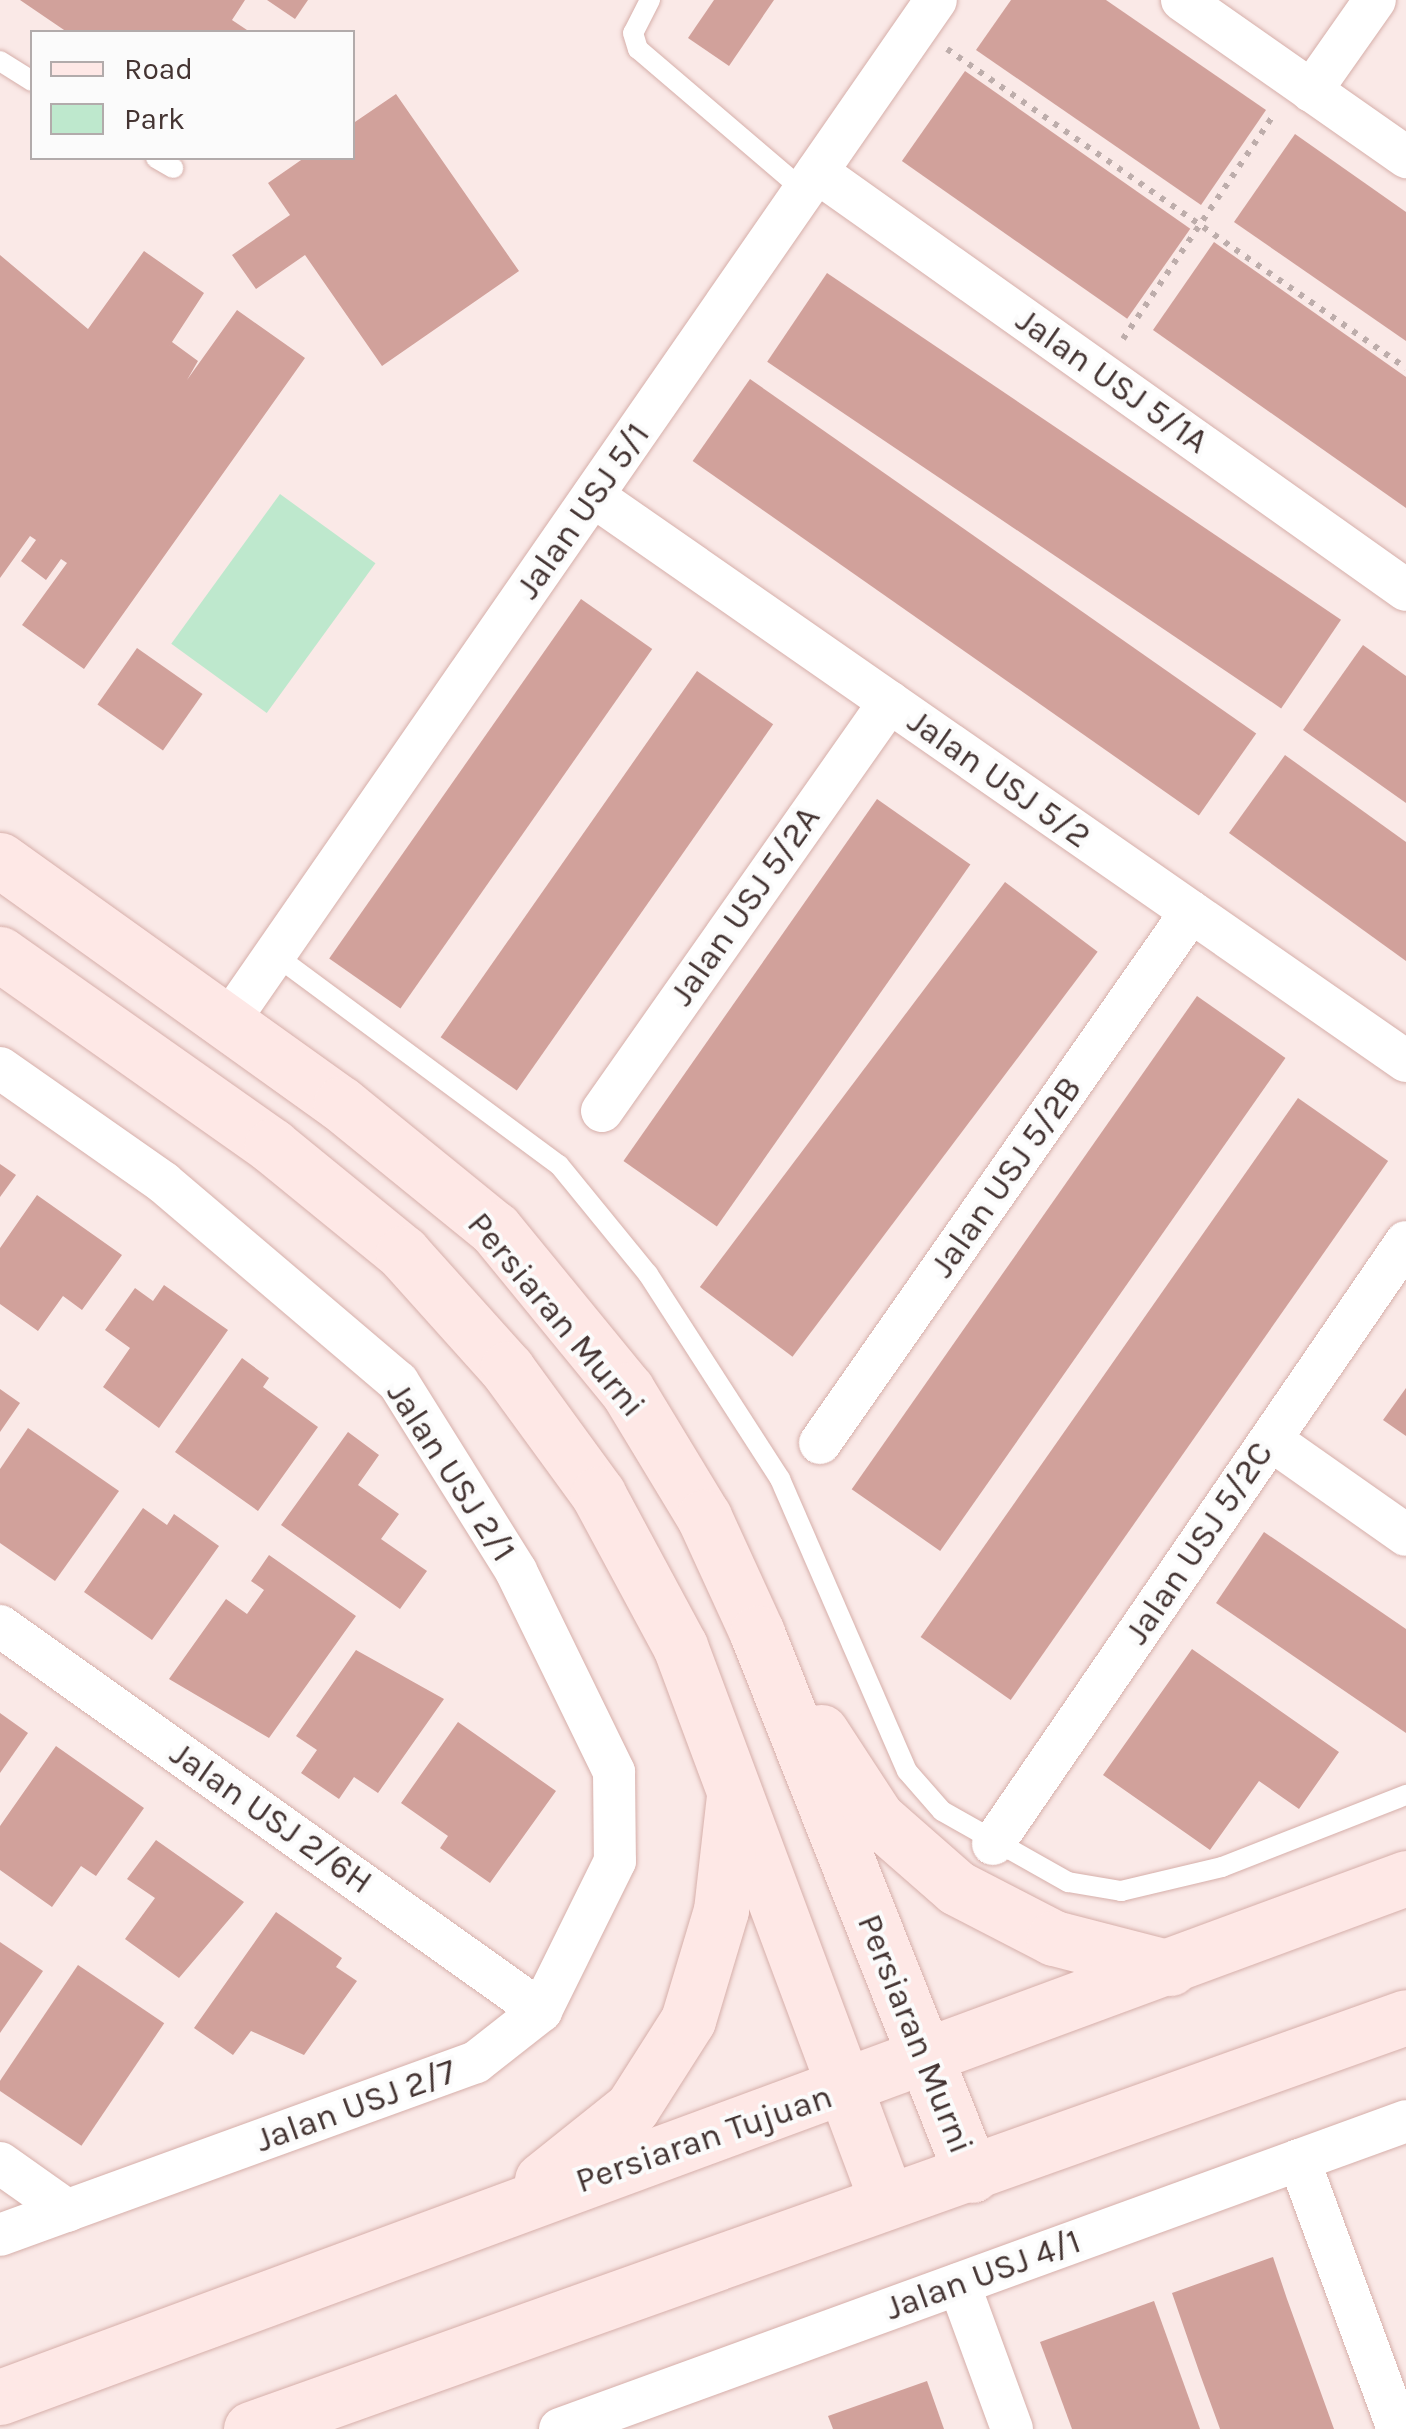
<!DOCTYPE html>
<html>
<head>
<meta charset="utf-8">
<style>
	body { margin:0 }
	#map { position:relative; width:1406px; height:2429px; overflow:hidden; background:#fae9e7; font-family:Karla,sans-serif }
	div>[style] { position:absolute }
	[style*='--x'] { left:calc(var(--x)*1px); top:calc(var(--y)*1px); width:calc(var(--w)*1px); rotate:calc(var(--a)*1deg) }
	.green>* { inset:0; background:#bee8cd; transform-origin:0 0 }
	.building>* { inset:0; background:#d1a19b; transform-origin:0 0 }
	.path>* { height:6px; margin-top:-3px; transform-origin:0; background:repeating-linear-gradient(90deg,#bdadab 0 5px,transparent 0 13px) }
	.roads { filter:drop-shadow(0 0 2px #d6afaa) drop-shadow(0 0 2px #d6afaa) }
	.lane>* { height:20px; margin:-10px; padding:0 10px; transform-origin:10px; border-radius:10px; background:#fff }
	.street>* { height:42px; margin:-21px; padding:0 21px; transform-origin:21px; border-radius:21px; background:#fff }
	.secondary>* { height:55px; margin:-27.5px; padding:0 27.5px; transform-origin:27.5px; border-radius:27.5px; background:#fee8e6 }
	span { translate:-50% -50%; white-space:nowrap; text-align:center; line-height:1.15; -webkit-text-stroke:8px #fbfbfb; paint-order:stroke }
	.street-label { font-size:35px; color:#443432 }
	.legend { position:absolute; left:30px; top:30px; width:325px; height:130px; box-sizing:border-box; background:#fbfbfb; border:2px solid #b2abab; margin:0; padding:12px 18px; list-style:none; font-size:30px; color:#443432 }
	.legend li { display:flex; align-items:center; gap:20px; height:50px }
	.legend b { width:50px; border:2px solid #b2abab }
</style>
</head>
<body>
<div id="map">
	<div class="green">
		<div style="left:280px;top:494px;width:118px;height:185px;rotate:36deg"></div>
	</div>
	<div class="building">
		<div style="clip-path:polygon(20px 0,245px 0,232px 20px,250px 32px,67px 32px)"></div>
		<div style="clip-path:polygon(267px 0,308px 0,295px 19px)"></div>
		<div style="clip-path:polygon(714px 0,774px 0,729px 66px,688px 38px)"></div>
		<div style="clip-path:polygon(1011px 0,1106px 0,1266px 110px,1201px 205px,976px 50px)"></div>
		<div style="left:965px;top:71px;width:275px;height:110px;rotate:35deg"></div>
		<div style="clip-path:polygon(396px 94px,519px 271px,382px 366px,305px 255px,256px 289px,232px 255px,290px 215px,268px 183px,304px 158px,352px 158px,352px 124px)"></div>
		<div style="clip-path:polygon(1295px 134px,1406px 212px,1406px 341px,1234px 222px)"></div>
		<div style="clip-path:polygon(1214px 242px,1406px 377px,1406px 508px,1153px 330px)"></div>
		<div style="clip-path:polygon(144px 251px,204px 293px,155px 368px,172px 342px,198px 361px,187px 380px,237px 310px,305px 358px,84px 669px,22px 625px,67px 563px,61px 559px,46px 580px,21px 561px,36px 540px,30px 536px,0 578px,0 255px,88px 329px)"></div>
		<div style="left:827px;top:273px;width:620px;height:107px;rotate:34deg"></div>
		<div style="left:750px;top:379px;width:618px;height:100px;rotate:35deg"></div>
		<div style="left:581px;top:599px;width:87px;height:439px;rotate:35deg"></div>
		<div style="clip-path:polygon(1363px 645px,1406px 676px,1406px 803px,1303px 730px)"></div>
		<div style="left:137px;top:648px;width:80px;height:69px;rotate:35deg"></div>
		<div style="left:697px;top:671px;width:93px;height:447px;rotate:35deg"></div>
		<div style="clip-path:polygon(1285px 755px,1406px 842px,1406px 961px,1229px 833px)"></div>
		<div style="left:877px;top:799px;width:114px;height:442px;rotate:35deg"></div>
		<div style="left:1005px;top:882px;width:116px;height:507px;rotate:37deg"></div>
		<div style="left:1197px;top:996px;width:108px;height:602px;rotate:35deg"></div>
		<div style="left:1298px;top:1098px;width:110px;height:658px;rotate:35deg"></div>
		<div style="clip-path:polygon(0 1164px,16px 1175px,0 1197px)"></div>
		<div style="clip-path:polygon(37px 1195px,122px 1255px,82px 1310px,63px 1296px,38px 1331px,0 1304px,0 1248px)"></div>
		<div style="clip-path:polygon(164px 1285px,228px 1330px,159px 1428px,103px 1387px,130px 1348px,105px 1330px,135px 1288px,153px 1301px)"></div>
		<div style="clip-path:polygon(242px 1358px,269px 1378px,263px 1387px,318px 1427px,258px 1511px,175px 1452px)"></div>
		<div style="clip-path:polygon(1406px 1388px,1406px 1436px,1383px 1420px)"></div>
		<div style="clip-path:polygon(0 1389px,20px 1403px,0 1432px)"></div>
		<div style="clip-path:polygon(28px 1428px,119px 1491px,55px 1581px,0 1543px,0 1469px)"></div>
		<div style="clip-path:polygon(348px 1432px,379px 1455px,358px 1485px,399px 1514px,381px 1539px,427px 1571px,400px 1609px,281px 1525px)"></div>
		<div style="clip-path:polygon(143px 1508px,167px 1525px,174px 1514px,219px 1546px,152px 1640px,84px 1592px)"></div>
		<div style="clip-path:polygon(1264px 1532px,1406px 1629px,1406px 1733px,1216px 1603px)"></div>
		<div style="clip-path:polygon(269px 1555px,356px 1616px,269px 1738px,169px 1679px,226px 1599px,247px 1614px,264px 1590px,251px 1581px)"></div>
		<div style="clip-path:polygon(1192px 1649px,1339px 1752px,1299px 1809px,1259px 1781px,1210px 1850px,1103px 1775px)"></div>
		<div style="clip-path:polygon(356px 1650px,444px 1699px,378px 1793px,354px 1777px,339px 1799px,301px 1773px,317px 1750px,296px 1736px)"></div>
		<div style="clip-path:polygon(0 1713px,28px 1733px,0 1773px)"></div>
		<div style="clip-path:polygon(458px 1722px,556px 1791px,490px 1883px,440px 1848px,448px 1836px,401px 1803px)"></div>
		<div style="clip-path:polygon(56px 1746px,144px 1808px,96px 1876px,81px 1866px,52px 1907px,0 1870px,0 1826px)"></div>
		<div style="clip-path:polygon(156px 1840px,244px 1902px,179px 1978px,125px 1939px,155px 1898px,127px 1879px)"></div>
		<div style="clip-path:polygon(276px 1912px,342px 1958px,336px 1967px,357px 1981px,304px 2055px,251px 2031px,233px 2055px,194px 2028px)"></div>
		<div style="clip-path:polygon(0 1942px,43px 1971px,0 2033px)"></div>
		<div style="left:78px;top:1965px;width:104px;height:148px;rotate:34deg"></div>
		<div style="clip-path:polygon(1273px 2257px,1287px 2299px,1334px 2429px,1220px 2429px,1201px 2377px,1172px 2293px)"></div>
		<div style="clip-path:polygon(1154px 2301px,1200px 2429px,1072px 2429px,1040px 2342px)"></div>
		<div style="clip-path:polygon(927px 2381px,944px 2429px,833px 2429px,828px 2416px)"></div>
	</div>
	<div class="path">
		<div style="--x:947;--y:49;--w:559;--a:34.8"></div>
		<div style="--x:1123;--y:339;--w:272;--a:-56.1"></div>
	</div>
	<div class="roads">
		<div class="lane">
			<div style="--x:650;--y:0;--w:37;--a:117"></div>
			<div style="--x:633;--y:33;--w:17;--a:73"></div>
			<div style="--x:638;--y:49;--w:218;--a:40.5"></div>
			<div style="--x:0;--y:61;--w:38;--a:32"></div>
			<div style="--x:156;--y:158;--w:20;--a:30"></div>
			<div style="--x:275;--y:955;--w:353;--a:36.5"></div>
			<div style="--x:559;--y:1165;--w:141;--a:50.8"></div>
			<div style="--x:648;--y:1274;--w:244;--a:57.2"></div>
			<div style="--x:780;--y:1479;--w:318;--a:66.5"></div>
			<div style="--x:907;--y:1771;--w:53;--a:48.8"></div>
			<div style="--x:942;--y:1811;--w:145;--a:29.4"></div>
			<div style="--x:1068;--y:1882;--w:54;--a:9.6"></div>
			<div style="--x:1121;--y:1891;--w:104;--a:-13.4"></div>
			<div style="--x:1222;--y:1867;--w:198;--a:-21.4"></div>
		</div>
		<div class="street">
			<div style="--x:1182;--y:0;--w:274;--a:35"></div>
			<div style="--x:1311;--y:91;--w:111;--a:-54.9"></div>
			<div style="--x:817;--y:172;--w:722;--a:35.36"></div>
			<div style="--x:593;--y:496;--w:990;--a:34.8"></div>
			<div style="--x:228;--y:1022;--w:1243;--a:-55.29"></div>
			<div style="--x:0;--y:1068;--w:200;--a:35"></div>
			<div style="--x:164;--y:1183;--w:307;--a:40.4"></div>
			<div style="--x:398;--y:1382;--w:223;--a:58"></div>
			<div style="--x:516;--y:1571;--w:224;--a:64"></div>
			<div style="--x:614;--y:1772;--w:89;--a:89.4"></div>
			<div style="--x:615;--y:1861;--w:167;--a:116.3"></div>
			<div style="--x:541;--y:2011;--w:83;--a:141.9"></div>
			<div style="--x:476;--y:2062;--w:506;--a:160.03"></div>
			<div style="--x:602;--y:1111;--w:500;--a:-54.9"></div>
			<div style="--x:1271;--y:1440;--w:165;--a:35.1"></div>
			<div style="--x:820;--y:1443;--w:648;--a:-55.06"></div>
			<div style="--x:0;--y:1626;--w:664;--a:35.44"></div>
			<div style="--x:993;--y:1844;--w:730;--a:-55.55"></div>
			<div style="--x:1299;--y:2160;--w:287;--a:69.8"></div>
			<div style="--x:0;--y:2163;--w:83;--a:35.2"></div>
			<div style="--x:959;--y:2284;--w:154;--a:69.9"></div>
			<div style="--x:560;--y:2429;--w:900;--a:-20"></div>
		</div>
		<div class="secondary">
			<div style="--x:0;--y:860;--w:419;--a:35.6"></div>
			<div style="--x:341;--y:1104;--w:198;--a:39.1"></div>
			<div style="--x:495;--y:1229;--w:208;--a:50.7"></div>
			<div style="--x:627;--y:1390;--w:149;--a:58.8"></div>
			<div style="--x:704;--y:1517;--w:128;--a:65.4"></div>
			<div style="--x:757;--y:1633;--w:583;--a:68.36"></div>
			<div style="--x:0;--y:954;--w:333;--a:35.2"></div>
			<div style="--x:272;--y:1146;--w:169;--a:39.2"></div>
			<div style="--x:403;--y:1253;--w:156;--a:48.1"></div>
			<div style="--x:507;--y:1369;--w:155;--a:53.9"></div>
			<div style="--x:598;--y:1494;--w:173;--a:61.7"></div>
			<div style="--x:680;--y:1646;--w:592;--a:69.55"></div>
			<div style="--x:821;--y:1732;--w:103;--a:56.9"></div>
			<div style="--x:877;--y:1818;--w:106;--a:41.2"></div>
			<div style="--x:957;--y:1888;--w:109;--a:27.3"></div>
			<div style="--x:1054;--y:1938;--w:120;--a:14.5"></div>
			<div style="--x:542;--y:2180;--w:115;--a:-38.7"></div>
			<div style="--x:632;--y:2108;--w:104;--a:-57.5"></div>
			<div style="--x:688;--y:2020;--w:115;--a:-73.3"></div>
			<div style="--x:721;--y:1910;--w:115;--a:-83.5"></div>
			<div style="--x:0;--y:2397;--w:1499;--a:-20.26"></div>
			<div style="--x:251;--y:2429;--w:1226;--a:-19.63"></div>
		</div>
	</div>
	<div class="street-label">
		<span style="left:1112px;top:381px;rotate:35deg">Jalan USJ 5/1A</span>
		<span style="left:583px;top:511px;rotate:-55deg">Jalan USJ 5/1</span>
		<span style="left:999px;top:779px;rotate:35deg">Jalan USJ 5/2</span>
		<span style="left:745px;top:906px;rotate:-55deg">Jalan USJ 5/2A</span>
		<span style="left:1006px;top:1177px;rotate:-55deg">Jalan USJ 5/2B</span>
		<span style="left:556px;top:1315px;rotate:50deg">Persiaran Murni</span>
		<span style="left:451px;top:1472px;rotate:57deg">Jalan USJ 2/1</span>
		<span style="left:1199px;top:1543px;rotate:-56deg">Jalan USJ 5/2C</span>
		<span style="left:271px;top:1818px;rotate:35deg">Jalan USJ 2/6H</span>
		<span style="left:915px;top:2034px;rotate:68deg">Persiaran Murni</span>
		<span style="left:356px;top:2106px;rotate:-20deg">Jalan USJ 2/7</span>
		<span style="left:704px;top:2139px;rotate:-19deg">Persiaran Tujuan</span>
		<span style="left:983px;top:2275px;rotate:-20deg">Jalan USJ 4/1</span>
	</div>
	<ul class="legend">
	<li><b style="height:12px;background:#fee8e6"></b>Road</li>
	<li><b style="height:28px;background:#bee8cd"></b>Park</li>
	</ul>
</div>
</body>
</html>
